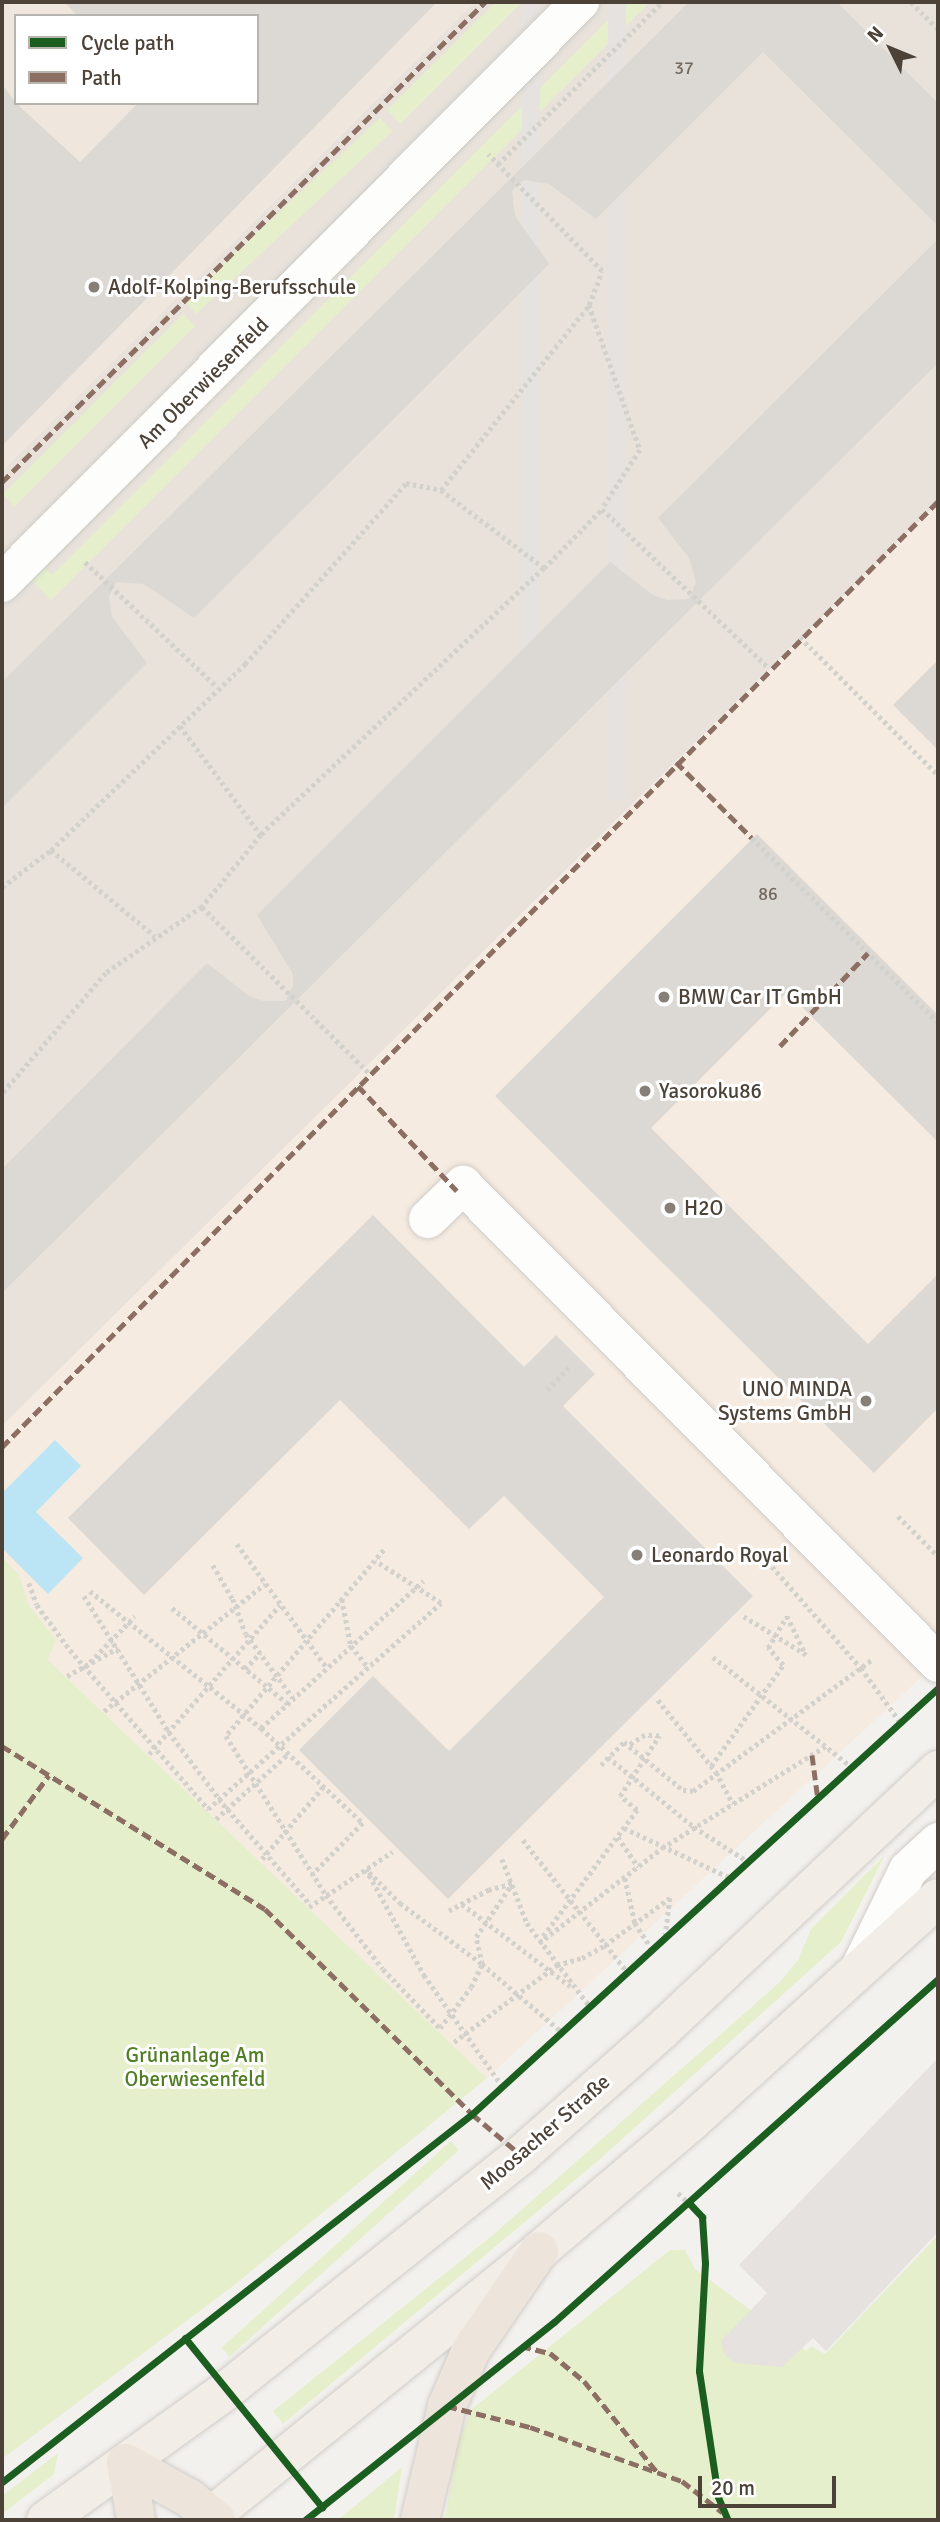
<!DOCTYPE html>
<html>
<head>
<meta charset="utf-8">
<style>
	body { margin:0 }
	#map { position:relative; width:940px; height:2522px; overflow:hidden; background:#f3f1ee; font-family:Signika,sans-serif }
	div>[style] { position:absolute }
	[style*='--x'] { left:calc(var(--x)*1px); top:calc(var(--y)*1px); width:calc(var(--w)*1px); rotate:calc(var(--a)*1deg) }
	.residential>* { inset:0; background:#e8e2db }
	.commercial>* { inset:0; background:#f6ebe0 }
	.education>* { inset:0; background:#efe7dd }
	.green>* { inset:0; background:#e5efcc; transform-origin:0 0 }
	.parking>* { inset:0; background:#e5e2df; transform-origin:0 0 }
	.water>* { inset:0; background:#bbe4f4 }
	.building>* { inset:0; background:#dcd8d3 }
	.path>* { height:4.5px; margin-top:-2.25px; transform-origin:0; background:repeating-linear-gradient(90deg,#d3d1cc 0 3.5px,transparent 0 7px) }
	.roads { filter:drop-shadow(0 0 2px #d0cdc9) drop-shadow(0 0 2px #d0cdc9) }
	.minor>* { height:38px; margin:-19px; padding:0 19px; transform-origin:19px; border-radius:19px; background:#fdfdfc }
	.major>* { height:38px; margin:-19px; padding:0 19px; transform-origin:19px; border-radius:19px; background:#f2ede6 }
	.highway>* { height:38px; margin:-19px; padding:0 19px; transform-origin:19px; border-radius:19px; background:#ede5db }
	.quiet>* { height:5px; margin-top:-2.5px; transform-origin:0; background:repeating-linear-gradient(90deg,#8d6e63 0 10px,transparent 0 15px) }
	.cycleway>* { height:7px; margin:-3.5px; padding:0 3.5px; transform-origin:3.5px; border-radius:3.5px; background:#1b5e20 }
	.dots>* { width:19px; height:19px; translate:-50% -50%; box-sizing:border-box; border:4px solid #fff; border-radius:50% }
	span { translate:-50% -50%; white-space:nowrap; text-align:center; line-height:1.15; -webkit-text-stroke:6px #fff; paint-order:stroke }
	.number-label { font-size:18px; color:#726960 }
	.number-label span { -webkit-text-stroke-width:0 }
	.poi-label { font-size:21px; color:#4c4237 }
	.left { translate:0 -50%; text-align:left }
	.right { translate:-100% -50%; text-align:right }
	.street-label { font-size:21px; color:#4c4237 }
	.park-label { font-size:21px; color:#507e23 }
	.frame { position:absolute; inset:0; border:4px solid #4c4237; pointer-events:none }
	.legend { position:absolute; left:14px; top:14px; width:245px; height:91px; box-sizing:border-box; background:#fff; border:2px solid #b7b3af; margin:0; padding:9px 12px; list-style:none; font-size:21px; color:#4c4237 }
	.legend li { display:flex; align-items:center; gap:14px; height:35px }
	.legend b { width:35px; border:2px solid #b7b3af }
	.north { position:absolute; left:856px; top:14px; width:70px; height:70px; -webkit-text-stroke:5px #fff; paint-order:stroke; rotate:313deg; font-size:19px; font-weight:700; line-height:28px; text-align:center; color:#4c4237 }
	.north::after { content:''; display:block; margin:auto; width:24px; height:32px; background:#4c4237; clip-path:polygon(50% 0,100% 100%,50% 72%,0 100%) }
	.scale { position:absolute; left:698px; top:2476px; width:138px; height:32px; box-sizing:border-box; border:4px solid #4c4237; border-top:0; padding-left:9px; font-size:21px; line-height:24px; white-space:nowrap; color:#4c4237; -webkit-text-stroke:5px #fff; paint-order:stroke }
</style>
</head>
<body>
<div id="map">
	<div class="residential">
		<div style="clip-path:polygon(475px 2px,938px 2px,938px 503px,2px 1426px,2px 471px)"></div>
	</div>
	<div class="commercial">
		<div style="clip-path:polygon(938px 503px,938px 1662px,487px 2078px,2px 1616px,2px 1426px)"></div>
	</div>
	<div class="education">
		<div style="clip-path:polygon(evenodd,2px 2px,475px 2px,2px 471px,2px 2px,16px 16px,257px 16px,257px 103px,16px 103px,16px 16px)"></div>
	</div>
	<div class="green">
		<div style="clip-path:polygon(496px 2px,522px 2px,400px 124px,387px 110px)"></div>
		<div style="clip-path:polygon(626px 2px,650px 2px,51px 600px,29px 578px,42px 565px,52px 575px)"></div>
		<div style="left:380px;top:118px;width:18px;height:268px;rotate:47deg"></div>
		<div style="left:183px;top:314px;width:17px;height:255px;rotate:45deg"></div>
		<div style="clip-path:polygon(2px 1558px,19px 1575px,29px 1606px,56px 1639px,48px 1660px,487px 2078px,233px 2286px,2px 2459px)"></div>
		<div style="clip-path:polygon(885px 1855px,841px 1942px,600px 2159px,283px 2424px,273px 2411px,493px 2235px,780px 1982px,798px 1960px,811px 1929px)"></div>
		<div style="left:451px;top:2141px;width:12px;height:309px;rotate:48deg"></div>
		<div style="clip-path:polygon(938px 2235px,938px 2520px,445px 2520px,457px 2444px,472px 2409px,670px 2250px,685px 2250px,695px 2269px,806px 2351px,811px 2346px,825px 2354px)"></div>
		<div style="clip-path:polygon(58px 2453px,54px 2474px,2px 2514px,2px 2496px)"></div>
		<div style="clip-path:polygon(402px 2467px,394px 2520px,338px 2520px)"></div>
	</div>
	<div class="parking">
		<div style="left:522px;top:2px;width:18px;height:733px"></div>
		<div style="left:608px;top:2px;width:18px;height:798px"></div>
		<div style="clip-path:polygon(938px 2058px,938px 2232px,826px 2351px,813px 2338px,782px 2367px,736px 2363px,725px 2356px,721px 2341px,767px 2293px,739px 2265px)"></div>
	</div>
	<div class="water">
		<div style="clip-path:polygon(55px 1440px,81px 1466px,36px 1512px,83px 1558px,48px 1594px,2px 1548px,2px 1493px)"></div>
	</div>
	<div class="building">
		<div style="clip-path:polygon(64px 2px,437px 2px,2px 446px,2px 84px,16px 103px,80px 162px,138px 103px,257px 103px,257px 16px,78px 16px)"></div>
		<div style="clip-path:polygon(689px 2px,837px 2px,938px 103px,938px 226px,763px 52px,596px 219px,549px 184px,525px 180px,517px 184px,512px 192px,515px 216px,549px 264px,194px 618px,144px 584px,116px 582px,109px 597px,112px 617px,147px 663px,2px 808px,2px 682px)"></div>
		<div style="clip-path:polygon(938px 239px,938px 363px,2px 1293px,2px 1169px,207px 963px,249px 996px,263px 1001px,285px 1001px,293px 986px,293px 974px,257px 915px,610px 562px,653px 595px,667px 600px,689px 599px,696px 582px,689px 558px,658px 518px)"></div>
		<div style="clip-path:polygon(938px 660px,938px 750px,893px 705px)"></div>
		<div style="clip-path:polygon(757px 834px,938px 1015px,938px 1142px,787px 992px,651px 1128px,868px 1344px,938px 1274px,938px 1408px,874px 1473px,495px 1096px)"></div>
		<div style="clip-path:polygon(373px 1215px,524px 1367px,556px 1335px,595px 1374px,563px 1406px,753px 1596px,448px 1899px,299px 1750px,373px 1676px,449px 1751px,604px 1597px,504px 1496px,469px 1529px,340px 1400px,144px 1595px,68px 1518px)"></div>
	</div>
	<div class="path">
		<div style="--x:911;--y:2;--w:38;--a:45"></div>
		<div style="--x:498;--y:164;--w:231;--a:-44.6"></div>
		<div style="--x:589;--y:305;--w:154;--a:70.6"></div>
		<div style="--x:640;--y:450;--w:70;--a:122.8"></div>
		<div style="--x:441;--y:490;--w:237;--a:-51.3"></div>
		<div style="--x:589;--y:305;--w:36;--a:-69"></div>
		<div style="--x:602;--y:271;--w:163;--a:-134.3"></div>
		<div style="--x:85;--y:562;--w:182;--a:43.4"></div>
		<div style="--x:544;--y:568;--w:83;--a:-45.5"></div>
		<div style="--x:602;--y:509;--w:231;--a:43.6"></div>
		<div style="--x:800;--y:637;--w:195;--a:45"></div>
		<div style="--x:180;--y:726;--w:136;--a:53.4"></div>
		<div style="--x:752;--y:838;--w:262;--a:44.8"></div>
		<div style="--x:51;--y:850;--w:135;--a:39.6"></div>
		<div style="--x:2;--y:887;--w:61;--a:-37.1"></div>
		<div style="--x:51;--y:850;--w:269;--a:-43.8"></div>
		<div style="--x:245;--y:664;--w:242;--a:-48.3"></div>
		<div style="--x:406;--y:483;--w:36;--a:11"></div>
		<div style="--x:441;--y:490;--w:129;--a:37.1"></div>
		<div style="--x:544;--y:568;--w:389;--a:136.7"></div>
		<div style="--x:261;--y:835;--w:93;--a:129.3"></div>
		<div style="--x:202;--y:907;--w:116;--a:145.5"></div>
		<div style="--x:106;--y:973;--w:160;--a:130.7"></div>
		<div style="--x:202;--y:907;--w:237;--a:44.8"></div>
		<div style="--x:547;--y:1390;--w:35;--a:-46"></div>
		<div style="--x:898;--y:1516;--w:57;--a:45"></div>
		<div style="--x:237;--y:1544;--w:153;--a:54"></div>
		<div style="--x:384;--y:1550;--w:244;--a:130.3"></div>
		<div style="--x:226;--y:1736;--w:188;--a:57.8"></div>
		<div style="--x:326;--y:1895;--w:93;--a:52.4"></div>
		<div style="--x:383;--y:1969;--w:82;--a:46"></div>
		<div style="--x:440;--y:2028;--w:51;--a:-52.9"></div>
		<div style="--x:471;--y:1987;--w:25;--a:-64"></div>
		<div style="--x:482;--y:1964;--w:28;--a:-103"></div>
		<div style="--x:476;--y:1937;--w:64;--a:-55.8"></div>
		<div style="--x:512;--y:1884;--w:24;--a:165"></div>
		<div style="--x:489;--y:1890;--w:45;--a:152.3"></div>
		<div style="--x:763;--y:1556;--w:149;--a:48.8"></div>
		<div style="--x:861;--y:1668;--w:68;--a:54"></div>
		<div style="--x:213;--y:1565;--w:39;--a:60"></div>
		<div style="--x:233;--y:1599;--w:37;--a:70"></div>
		<div style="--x:246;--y:1634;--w:79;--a:53.7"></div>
		<div style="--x:29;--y:1583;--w:23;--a:70"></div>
		<div style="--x:37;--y:1605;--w:56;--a:53.7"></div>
		<div style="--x:70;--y:1650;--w:211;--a:49"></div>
		<div style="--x:208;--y:1809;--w:311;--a:-41.5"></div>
		<div style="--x:441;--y:1603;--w:78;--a:-147.5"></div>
		<div style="--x:90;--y:1591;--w:219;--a:38.7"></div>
		<div style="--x:261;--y:1728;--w:139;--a:43"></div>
		<div style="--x:363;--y:1823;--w:73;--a:134.4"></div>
		<div style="--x:84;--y:1596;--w:160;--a:58"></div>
		<div style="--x:169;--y:1732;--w:90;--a:53.1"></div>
		<div style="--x:223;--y:1804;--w:131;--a:49"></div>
		<div style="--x:342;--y:1599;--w:48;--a:79.2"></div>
		<div style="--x:351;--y:1646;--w:28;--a:51"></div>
		<div style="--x:172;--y:1608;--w:151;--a:39.6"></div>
		<div style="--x:713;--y:1657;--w:179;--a:38.4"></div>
		<div style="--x:85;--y:1667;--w:71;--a:-45.6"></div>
		<div style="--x:245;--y:1669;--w:22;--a:-47"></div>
		<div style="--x:67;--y:1676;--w:58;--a:-28.8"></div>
		<div style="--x:658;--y:1700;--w:92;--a:51.1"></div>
		<div style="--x:716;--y:1772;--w:36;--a:62"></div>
		<div style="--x:104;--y:1711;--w:205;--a:-38.3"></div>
		<div style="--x:261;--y:1728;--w:219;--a:-42.2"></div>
		<div style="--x:149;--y:1754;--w:198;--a:-48.7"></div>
		<div style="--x:608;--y:1757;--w:111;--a:39.1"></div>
		<div style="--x:694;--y:1827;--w:67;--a:32.7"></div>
		<div style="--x:601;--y:1765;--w:33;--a:-45"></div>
		<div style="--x:624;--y:1742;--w:76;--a:39.1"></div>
		<div style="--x:683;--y:1790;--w:10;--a:6"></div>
		<div style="--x:693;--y:1791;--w:223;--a:-36.3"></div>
		<div style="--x:711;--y:1766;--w:124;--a:-54.5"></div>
		<div style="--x:783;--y:1665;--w:23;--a:-131"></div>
		<div style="--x:768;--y:1648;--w:14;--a:-60"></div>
		<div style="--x:775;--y:1636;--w:23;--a:-59"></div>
		<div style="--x:787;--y:1616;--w:43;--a:64"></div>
		<div style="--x:806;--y:1655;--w:73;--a:-148.5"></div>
		<div style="--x:216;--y:1819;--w:98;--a:-42.1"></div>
		<div style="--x:624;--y:1828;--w:120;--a:25.1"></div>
		<div style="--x:618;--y:1837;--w:36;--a:56"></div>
		<div style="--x:523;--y:1840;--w:169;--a:51.7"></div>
		<div style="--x:262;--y:1859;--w:96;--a:-49.7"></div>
		<div style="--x:502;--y:1859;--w:69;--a:68.7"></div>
		<div style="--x:527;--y:1923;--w:106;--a:53"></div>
		<div style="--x:366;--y:1869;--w:121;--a:61.3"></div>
		<div style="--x:424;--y:1975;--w:137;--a:54.8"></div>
		<div style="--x:369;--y:1872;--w:44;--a:45"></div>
		<div style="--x:400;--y:1903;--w:102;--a:36.6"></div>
		<div style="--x:482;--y:1964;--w:106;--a:40.4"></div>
		<div style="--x:625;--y:1878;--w:46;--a:77.5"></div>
		<div style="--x:635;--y:1923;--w:33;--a:57"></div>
		<div style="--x:462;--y:1904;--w:136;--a:37.2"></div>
		<div style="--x:309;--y:1907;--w:100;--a:-33.5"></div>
		<div style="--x:543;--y:1936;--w:157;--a:-53.3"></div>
		<div style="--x:637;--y:1810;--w:22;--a:-141"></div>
		<div style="--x:620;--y:1796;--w:72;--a:-57"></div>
		<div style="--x:659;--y:1736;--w:14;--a:-176"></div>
		<div style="--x:645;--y:1735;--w:20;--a:147"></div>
		<div style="--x:539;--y:1943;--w:155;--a:-37.7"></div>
		<div style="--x:662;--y:1848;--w:193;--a:-31.9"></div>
		<div style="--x:454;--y:2042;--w:129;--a:-36.8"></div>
		<div style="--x:557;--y:1965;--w:26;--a:-16"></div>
		<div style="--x:582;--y:1958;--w:26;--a:-29"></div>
		<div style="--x:605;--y:1945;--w:80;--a:-35.9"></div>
		<div style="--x:670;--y:1898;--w:42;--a:96.8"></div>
		<div style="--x:678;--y:2193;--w:16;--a:43"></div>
	</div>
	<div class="roads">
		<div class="minor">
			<div style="--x:2;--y:583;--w:820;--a:-45.15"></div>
			<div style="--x:428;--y:1219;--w:49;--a:-44.2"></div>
			<div style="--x:463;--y:1185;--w:674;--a:45.18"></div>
			<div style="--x:860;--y:1968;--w:109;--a:-63.9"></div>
			<div style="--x:908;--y:1870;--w:41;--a:-43"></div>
		</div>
		<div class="major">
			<div style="--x:46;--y:2520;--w:224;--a:-35.7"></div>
			<div style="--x:228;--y:2389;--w:375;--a:-38.6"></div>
			<div style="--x:521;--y:2155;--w:187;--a:-41.5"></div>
			<div style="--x:661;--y:2031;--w:381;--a:-43.3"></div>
			<div style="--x:206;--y:2520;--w:428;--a:-38.9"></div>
			<div style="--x:539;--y:2251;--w:199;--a:-40.3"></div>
			<div style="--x:691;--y:2122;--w:333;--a:-42.2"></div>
		</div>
		<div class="highway">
			<div style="--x:126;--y:2463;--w:72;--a:29.1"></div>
			<div style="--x:189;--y:2498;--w:35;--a:39"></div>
			<div style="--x:126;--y:2463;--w:58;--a:80"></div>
			<div style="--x:420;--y:2520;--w:117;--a:-76.7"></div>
			<div style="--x:447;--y:2406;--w:61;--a:-66.8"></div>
			<div style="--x:471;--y:2350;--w:120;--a:-55.5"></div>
		</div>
	</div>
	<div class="quiet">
		<div style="--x:2;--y:482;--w:681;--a:-44.82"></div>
		<div style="--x:676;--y:762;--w:107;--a:45"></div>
		<div style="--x:780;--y:1046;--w:128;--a:-46.6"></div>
		<div style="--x:358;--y:1086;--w:144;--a:46.7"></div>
		<div style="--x:2;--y:1447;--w:1331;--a:-45.3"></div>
		<div style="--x:2;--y:1746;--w:309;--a:31.8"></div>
		<div style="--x:265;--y:1909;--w:291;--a:44.7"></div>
		<div style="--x:472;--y:2114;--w:64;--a:39.9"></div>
		<div style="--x:812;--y:1755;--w:45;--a:82.4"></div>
		<div style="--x:2;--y:1839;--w:79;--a:-53.7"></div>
		<div style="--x:521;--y:2346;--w:30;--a:14"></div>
		<div style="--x:550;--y:2353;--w:44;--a:39.5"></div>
		<div style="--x:584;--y:2381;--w:117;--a:51.3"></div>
		<div style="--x:447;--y:2406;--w:86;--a:14.2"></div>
		<div style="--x:530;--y:2427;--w:161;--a:19.6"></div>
		<div style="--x:682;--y:2481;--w:51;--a:37.8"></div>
	</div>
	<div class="cycleway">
		<div style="--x:690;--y:2204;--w:18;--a:47"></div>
		<div style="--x:702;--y:2217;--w:46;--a:86.3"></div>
		<div style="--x:705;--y:2263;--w:108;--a:93.2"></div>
		<div style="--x:699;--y:2371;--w:127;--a:81.4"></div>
		<div style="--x:718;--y:2497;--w:25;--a:67"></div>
		<div style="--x:185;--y:2338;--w:218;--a:51"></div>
		<div style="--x:2;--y:2482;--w:597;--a:-38.06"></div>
		<div style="--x:472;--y:2114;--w:631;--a:-42.43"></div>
		<div style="--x:305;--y:2520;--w:318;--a:-38.5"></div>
		<div style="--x:554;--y:2322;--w:515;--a:-41.77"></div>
	</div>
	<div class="dots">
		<div style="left:94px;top:287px;background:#867f77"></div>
		<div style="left:664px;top:997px;background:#867f77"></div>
		<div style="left:645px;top:1091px;background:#867f77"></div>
		<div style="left:670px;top:1208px;background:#867f77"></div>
		<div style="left:866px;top:1401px;background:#867f77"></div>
		<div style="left:637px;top:1555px;background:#867f77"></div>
	</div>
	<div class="number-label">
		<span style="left:684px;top:68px">37</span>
		<span style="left:768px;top:894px">86</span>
	</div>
	<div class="poi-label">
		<span class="left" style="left:108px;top:287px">Adolf-Kolping-Berufsschule</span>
		<span class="left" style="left:678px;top:997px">BMW Car IT GmbH</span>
		<span class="left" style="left:659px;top:1091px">Yasoroku86</span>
		<span class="left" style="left:684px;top:1208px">H2O</span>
		<span class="right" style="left:852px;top:1401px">UNO MINDA<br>Systems GmbH</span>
		<span class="left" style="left:651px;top:1555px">Leonardo Royal</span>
	</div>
	<div class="street-label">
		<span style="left:203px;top:383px;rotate:-45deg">Am Oberwiesenfeld</span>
		<span style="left:545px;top:2132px;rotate:-41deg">Moosacher Straße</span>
	</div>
	<div class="park-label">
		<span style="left:195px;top:2067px">Grünanlage Am<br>Oberwiesenfeld</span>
	</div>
	<div class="frame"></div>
	<ul class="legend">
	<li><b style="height:9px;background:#1b5e20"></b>Cycle path</li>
	<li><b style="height:9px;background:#8d6e63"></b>Path</li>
	</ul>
	<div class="north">N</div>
	<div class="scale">20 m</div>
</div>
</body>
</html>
